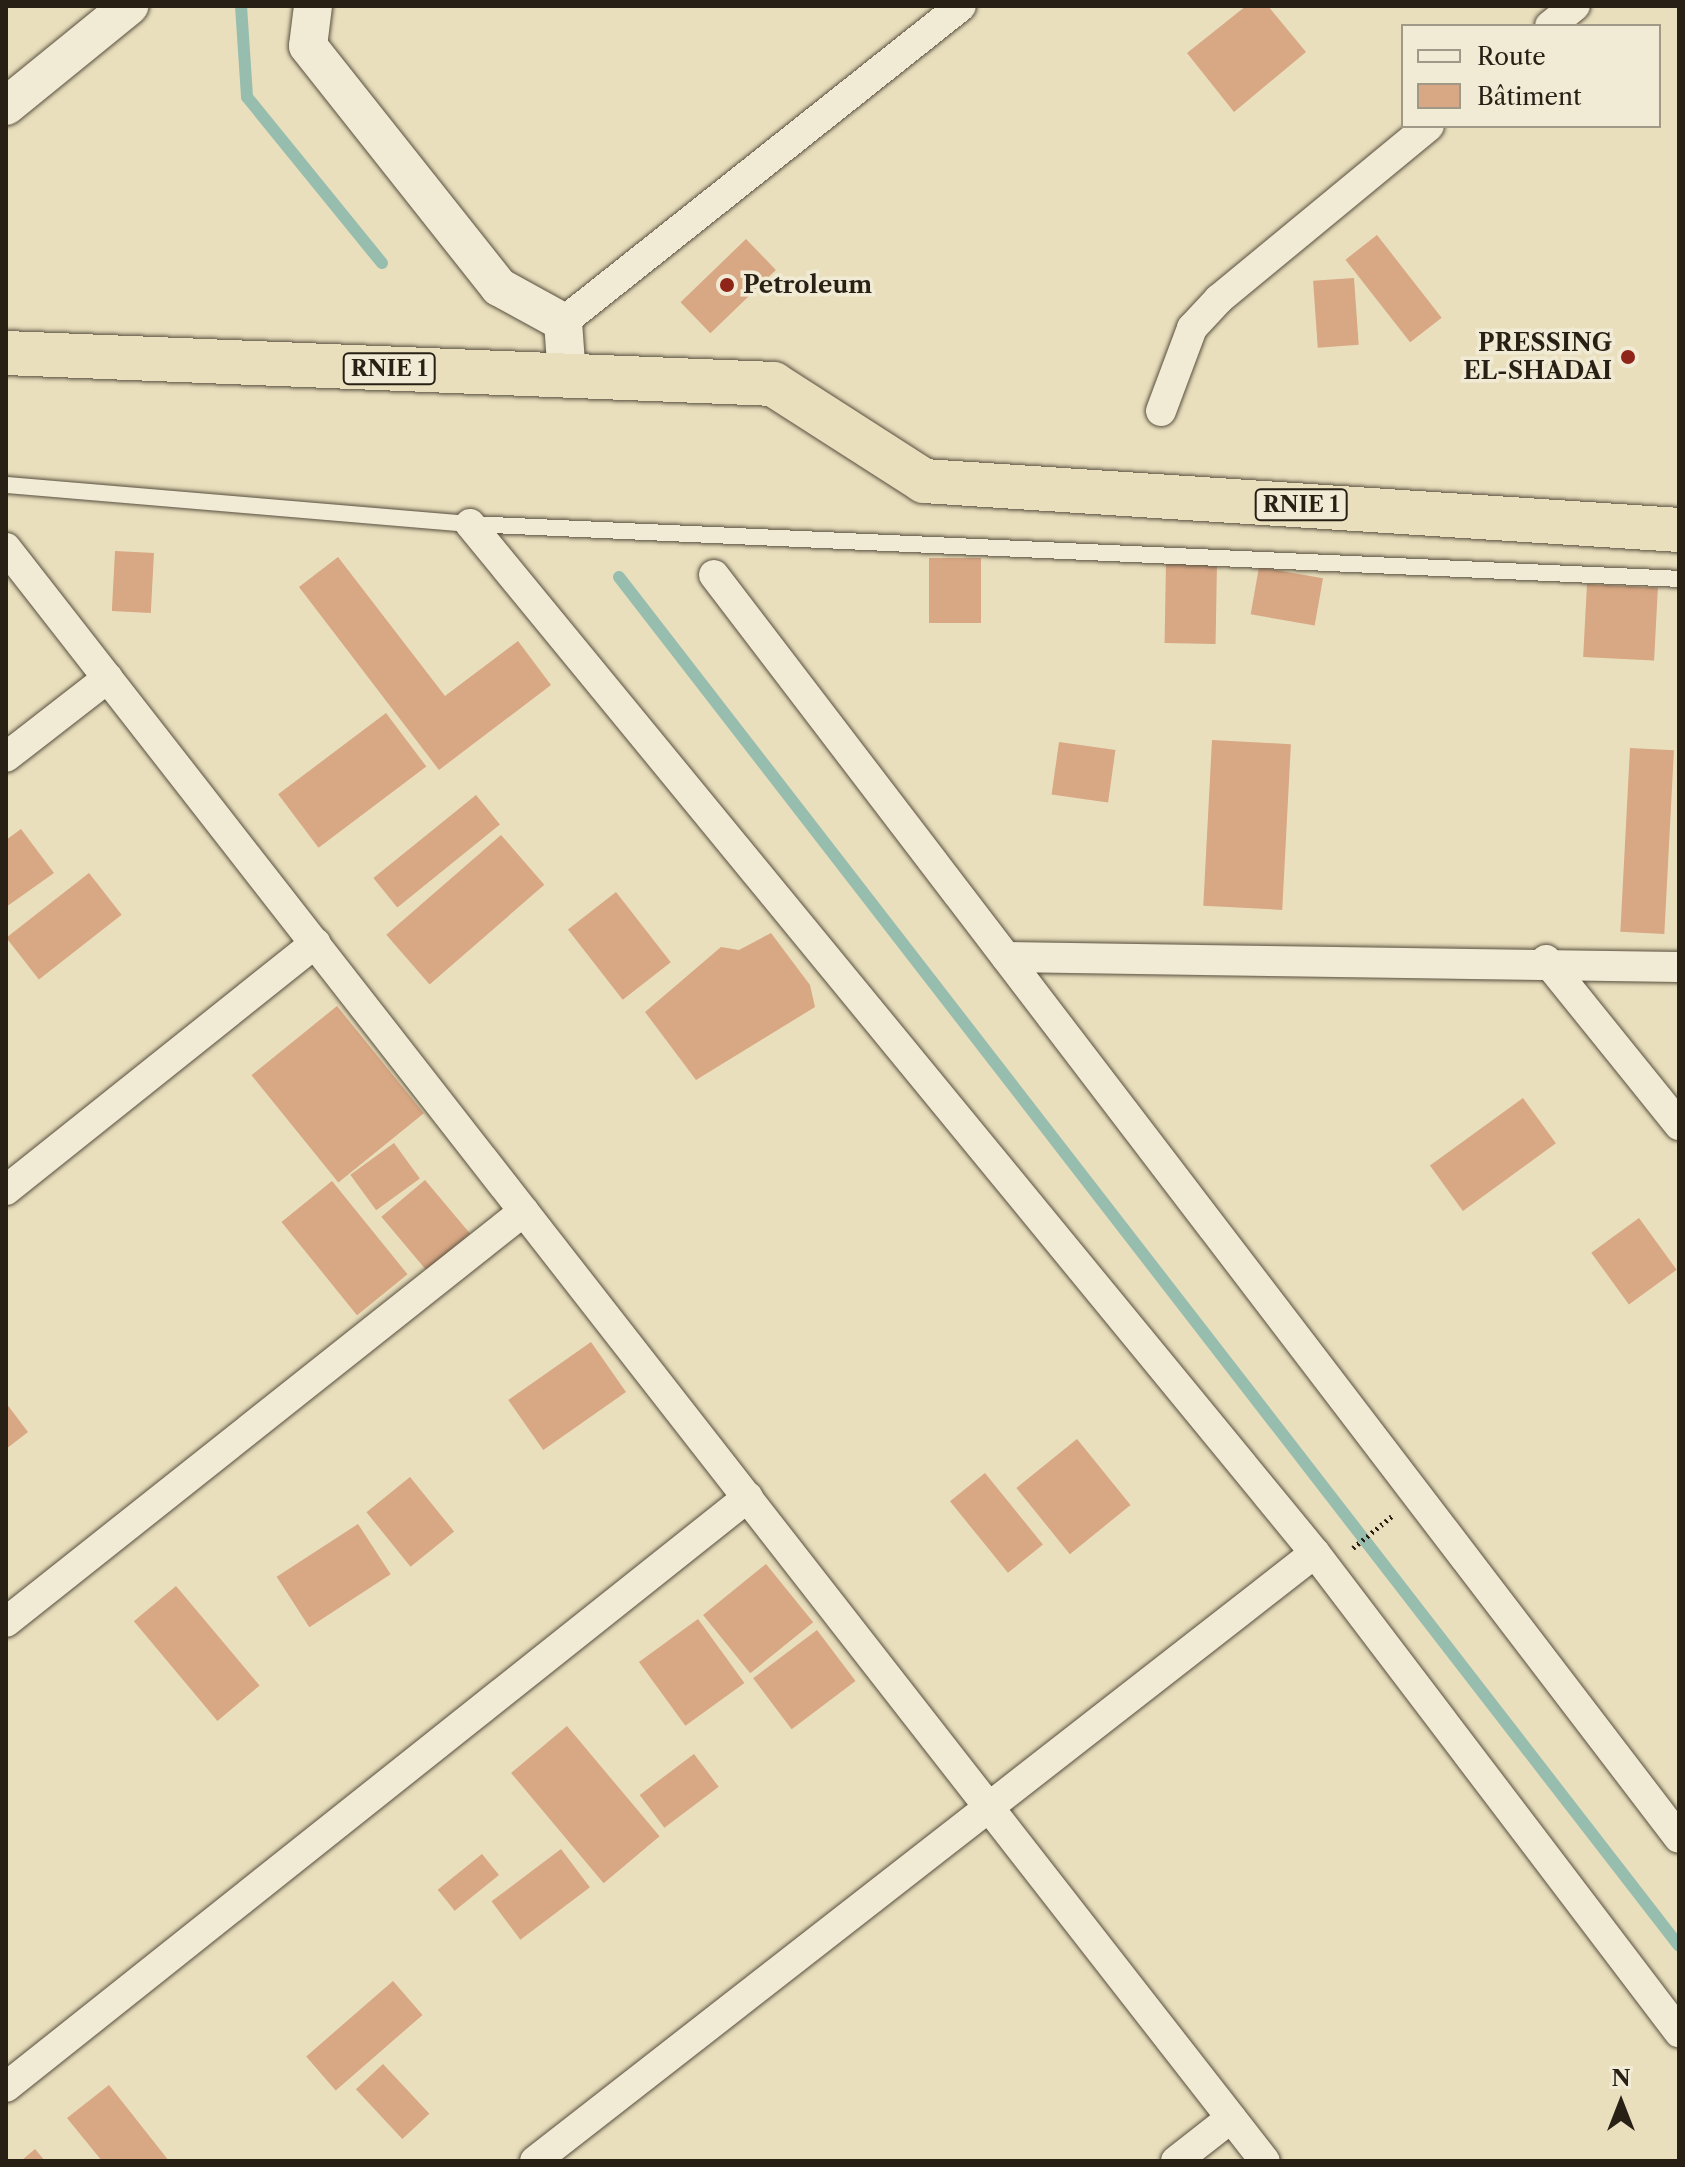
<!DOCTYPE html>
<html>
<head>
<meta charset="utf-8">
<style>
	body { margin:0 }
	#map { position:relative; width:1685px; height:2167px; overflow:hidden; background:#e9dfbd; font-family:"Libre Caslon Text",serif }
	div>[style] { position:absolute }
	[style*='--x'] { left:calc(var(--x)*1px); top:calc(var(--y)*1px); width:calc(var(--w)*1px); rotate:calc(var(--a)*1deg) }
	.stream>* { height:12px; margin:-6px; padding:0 6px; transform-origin:6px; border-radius:6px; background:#97bdae }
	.building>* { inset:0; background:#d8a783; transform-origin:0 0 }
	.path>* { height:5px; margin-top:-2.5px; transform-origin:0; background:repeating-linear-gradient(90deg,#281f15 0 2px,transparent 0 6px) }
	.roads { filter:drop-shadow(0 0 2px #584f3f) drop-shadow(0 0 2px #584f3f) }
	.service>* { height:16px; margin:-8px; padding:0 8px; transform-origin:8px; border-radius:8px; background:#f1ead4 }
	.minor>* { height:30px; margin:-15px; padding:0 15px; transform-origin:15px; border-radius:15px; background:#f1ead4 }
	.tertiary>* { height:38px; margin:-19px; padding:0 19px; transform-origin:19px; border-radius:19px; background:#f1ead4 }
	.trunk>* { height:44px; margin:-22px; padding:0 22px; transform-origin:22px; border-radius:22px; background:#e9dfbd }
	.dots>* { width:22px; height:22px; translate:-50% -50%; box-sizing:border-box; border:4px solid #f1ead4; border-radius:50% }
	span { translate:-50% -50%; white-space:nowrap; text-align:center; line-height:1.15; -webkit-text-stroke:7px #f1ead4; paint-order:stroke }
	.shield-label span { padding:2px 6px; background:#f1ead4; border:2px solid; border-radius:6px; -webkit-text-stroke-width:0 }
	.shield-label { font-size:22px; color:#281f15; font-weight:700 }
	.poi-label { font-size:24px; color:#281f15; font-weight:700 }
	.left { translate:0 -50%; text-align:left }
	.right { translate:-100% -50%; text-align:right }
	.frame { position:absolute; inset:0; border:8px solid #281f15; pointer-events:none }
	.legend { position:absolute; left:1401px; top:24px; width:260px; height:104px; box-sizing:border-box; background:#f1ead4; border:2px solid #a19988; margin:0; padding:10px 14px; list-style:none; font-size:24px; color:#281f15 }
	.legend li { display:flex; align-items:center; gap:16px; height:40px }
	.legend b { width:40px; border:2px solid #a19988 }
	.north { position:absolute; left:1581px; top:2063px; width:80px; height:80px; -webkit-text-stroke:6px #f1ead4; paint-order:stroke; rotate:0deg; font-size:22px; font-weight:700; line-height:32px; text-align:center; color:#281f15 }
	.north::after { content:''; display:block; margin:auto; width:28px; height:36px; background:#281f15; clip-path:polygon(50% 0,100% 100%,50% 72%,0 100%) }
</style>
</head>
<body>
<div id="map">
	<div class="stream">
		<div style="--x:241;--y:6;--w:91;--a:86.2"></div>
		<div style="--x:247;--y:97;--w:214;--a:50.9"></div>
		<div style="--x:619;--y:577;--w:1731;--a:52.25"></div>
	</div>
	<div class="building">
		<div style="clip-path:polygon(1246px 6px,1268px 6px,1306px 52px,1234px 112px,1187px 53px)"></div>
		<div style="left:1377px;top:235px;width:105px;height:40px;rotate:52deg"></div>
		<div style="left:746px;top:239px;width:43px;height:91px;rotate:46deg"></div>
		<div style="left:1354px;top:278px;width:67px;height:41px;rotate:86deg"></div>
		<div style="left:115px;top:551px;width:39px;height:60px;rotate:3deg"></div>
		<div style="clip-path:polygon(338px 557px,445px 696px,518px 641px,551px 685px,439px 770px,299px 587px)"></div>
		<div style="left:929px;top:558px;width:52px;height:65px"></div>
		<div style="left:1166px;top:561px;width:51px;height:82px;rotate:1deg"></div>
		<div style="left:1259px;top:567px;width:65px;height:48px;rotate:10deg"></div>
		<div style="left:1587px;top:584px;width:71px;height:73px;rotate:3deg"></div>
		<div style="left:386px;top:713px;width:67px;height:135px;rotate:53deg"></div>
		<div style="left:1212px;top:740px;width:79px;height:166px;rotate:3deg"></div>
		<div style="left:1059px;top:742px;width:57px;height:53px;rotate:8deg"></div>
		<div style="left:1630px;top:748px;width:44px;height:184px;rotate:3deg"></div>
		<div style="left:476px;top:795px;width:38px;height:132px;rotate:51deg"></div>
		<div style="clip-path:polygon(21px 829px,54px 873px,6px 907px,6px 840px)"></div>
		<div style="left:501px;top:835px;width:66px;height:152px;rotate:49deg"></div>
		<div style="left:89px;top:873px;width:53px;height:105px;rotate:52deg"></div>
		<div style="left:616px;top:892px;width:89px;height:61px;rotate:52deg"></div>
		<div style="clip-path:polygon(771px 933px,810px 985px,815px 1007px,696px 1080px,645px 1012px,721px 947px,739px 950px)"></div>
		<div style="left:337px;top:1006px;width:138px;height:110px;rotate:51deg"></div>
		<div style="left:1523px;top:1098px;width:56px;height:115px;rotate:54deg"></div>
		<div style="left:394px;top:1143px;width:44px;height:54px;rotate:54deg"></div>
		<div style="left:425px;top:1180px;width:70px;height:57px;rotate:50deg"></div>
		<div style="left:332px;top:1181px;width:120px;height:65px;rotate:51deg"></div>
		<div style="left:1639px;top:1218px;width:64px;height:59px;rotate:54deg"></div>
		<div style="left:591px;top:1342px;width:61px;height:101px;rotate:55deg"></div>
		<div style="clip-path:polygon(6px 1403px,28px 1432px,6px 1449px)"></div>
		<div style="left:1077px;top:1439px;width:85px;height:78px;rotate:51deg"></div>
		<div style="left:985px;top:1473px;width:92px;height:45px;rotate:51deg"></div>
		<div style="left:410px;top:1477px;width:70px;height:56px;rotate:51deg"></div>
		<div style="left:358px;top:1524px;width:60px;height:97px;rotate:57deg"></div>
		<div style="left:766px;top:1564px;width:75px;height:81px;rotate:51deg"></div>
		<div style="left:176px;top:1586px;width:130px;height:55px;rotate:50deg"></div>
		<div style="left:698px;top:1619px;width:79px;height:73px;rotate:54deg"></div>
		<div style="left:817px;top:1630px;width:64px;height:80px;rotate:53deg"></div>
		<div style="left:567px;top:1726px;width:144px;height:73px;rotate:50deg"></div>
		<div style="left:694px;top:1754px;width:41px;height:68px;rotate:53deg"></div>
		<div style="left:561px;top:1849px;width:48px;height:87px;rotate:53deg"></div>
		<div style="left:482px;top:1854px;width:27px;height:57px;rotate:51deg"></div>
		<div style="left:393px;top:1981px;width:45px;height:115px;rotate:49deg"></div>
		<div style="left:383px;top:2064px;width:68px;height:37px;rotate:47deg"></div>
		<div style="clip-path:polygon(109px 2085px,169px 2161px,102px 2161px,67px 2118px)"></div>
		<div style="clip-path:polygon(35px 2149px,45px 2161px,21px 2161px)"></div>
	</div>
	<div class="path">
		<div style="--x:1353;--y:1548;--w:50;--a:-39.4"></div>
	</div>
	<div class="roads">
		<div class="service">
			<div style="--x:6;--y:485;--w:466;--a:4.8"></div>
			<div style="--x:470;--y:524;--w:1210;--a:2.6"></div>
		</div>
		<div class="minor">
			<div style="--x:1550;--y:26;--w:32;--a:-39"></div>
			<div style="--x:563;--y:322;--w:508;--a:-38.45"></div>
			<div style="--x:1161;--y:411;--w:89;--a:-69.5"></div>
			<div style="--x:1192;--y:328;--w:40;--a:-47"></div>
			<div style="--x:1219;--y:299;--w:272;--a:-39.5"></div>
			<div style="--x:470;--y:524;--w:1331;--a:50.61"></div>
			<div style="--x:1315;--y:1553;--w:602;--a:52.77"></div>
			<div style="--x:6;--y:548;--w:2046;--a:52.03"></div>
			<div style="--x:714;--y:575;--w:1589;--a:52.62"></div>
			<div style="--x:6;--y:757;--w:129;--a:-37.8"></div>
			<div style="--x:1006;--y:957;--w:673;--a:0.85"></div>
			<div style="--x:1546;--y:960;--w:212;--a:51.1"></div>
			<div style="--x:6;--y:1190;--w:396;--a:-38.6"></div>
			<div style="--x:6;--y:1622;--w:661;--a:-38.43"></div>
			<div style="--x:6;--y:2087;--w:948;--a:-38.49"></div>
			<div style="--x:535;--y:2161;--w:989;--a:-37.94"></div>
			<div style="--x:1176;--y:2161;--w:70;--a:-38"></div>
		</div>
		<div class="tertiary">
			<div style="--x:313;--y:6;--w:40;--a:97.1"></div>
			<div style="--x:308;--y:46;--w:308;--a:51.6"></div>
			<div style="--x:499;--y:287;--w:73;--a:28.7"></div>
			<div style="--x:563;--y:322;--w:54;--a:85.8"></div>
			<div style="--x:6;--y:106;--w:159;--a:-39.1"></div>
		</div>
		<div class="trunk">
			<div style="--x:6;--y:353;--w:768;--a:2.31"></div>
			<div style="--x:773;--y:384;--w:179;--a:32.7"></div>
			<div style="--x:924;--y:481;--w:757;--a:3.71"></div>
		</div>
	</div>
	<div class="dots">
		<div style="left:727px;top:285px;background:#8f2418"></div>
		<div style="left:1628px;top:357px;background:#8f2418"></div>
	</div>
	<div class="shield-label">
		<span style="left:389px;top:369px">RNIE 1</span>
		<span style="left:1301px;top:505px">RNIE 1</span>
	</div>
	<div class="poi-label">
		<span class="left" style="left:743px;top:285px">Petroleum</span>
		<span class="right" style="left:1612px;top:357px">PRESSING<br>EL-SHADAI</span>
	</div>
	<div class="frame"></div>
	<ul class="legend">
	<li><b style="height:10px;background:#f1ead4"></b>Route</li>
	<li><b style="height:22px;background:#d8a783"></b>Bâtiment</li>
	</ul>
	<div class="north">N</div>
</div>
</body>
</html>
